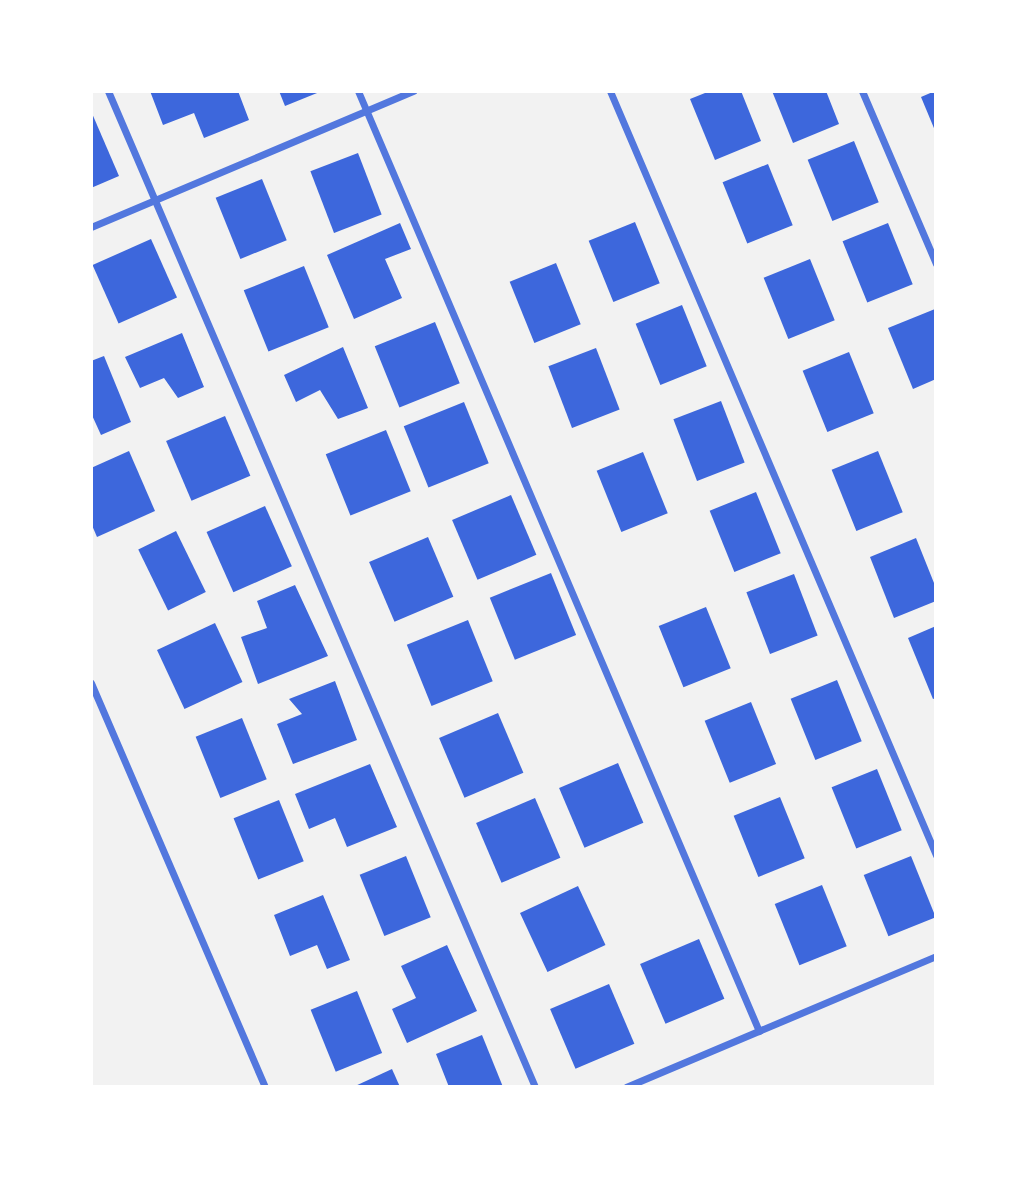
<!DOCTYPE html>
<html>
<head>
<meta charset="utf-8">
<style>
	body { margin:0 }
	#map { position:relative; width:1027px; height:1178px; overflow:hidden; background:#f2f2f2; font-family:Raleway,sans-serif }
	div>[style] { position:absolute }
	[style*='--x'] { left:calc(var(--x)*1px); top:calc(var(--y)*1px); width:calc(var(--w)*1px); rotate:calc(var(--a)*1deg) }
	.building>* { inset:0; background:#3d67dc; transform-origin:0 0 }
	.minor>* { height:7px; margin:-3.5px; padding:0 3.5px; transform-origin:3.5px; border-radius:3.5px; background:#5277de }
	span { translate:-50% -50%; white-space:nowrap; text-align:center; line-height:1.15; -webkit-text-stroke:5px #fff; paint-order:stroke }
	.frame { position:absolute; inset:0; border:93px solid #fff; pointer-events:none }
</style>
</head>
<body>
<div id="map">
	<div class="building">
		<div style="clip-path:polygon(150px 91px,238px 91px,249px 120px,204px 138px,194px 113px,163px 125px)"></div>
		<div style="clip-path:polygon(279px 91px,322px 91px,285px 106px)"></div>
		<div style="clip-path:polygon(710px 91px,741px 91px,761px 141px,715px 160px,690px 99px)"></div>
		<div style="clip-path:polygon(772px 91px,826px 91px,839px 124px,793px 143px)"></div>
		<div style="clip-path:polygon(935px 91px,936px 91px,936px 133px,921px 97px)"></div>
		<div style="clip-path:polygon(91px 111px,119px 176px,91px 188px)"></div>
		<div style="left:854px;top:141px;width:66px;height:50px;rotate:68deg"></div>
		<div style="left:358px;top:153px;width:66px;height:51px;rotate:69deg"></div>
		<div style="left:768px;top:164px;width:66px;height:49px;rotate:68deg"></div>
		<div style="left:262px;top:179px;width:66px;height:50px;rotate:68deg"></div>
		<div style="left:635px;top:222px;width:66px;height:50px;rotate:68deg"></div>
		<div style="clip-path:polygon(400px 223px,411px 249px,385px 259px,402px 298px,354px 319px,327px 255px)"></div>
		<div style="left:888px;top:223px;width:66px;height:49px;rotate:68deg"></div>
		<div style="left:151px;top:239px;width:64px;height:64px;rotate:66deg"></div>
		<div style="left:810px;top:259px;width:66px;height:50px;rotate:68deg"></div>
		<div style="left:556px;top:263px;width:66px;height:50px;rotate:68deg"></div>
		<div style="left:304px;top:266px;width:66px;height:65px;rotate:68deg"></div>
		<div style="left:682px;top:305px;width:66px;height:50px;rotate:68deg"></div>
		<div style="clip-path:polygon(935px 309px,936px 379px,913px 389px,888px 328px)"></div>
		<div style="left:435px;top:322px;width:66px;height:65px;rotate:68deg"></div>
		<div style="clip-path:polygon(182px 333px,204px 387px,178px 398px,164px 378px,140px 388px,125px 357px)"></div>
		<div style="clip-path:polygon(343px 347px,368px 408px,338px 419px,320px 390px,296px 402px,284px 375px)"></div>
		<div style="left:596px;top:348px;width:66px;height:51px;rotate:69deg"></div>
		<div style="left:849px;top:352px;width:66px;height:50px;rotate:68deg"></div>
		<div style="clip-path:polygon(104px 356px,131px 422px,101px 435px,91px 413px,91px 361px)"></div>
		<div style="left:721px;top:401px;width:66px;height:51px;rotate:69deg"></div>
		<div style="left:464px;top:402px;width:66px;height:65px;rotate:68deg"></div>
		<div style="left:225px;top:416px;width:65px;height:64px;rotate:67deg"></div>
		<div style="left:386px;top:430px;width:66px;height:65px;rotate:68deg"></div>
		<div style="clip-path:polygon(129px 451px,155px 511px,97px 537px,91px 523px,91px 468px)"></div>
		<div style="left:878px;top:451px;width:66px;height:50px;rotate:68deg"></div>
		<div style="left:643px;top:452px;width:66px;height:50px;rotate:68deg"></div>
		<div style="left:756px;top:492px;width:66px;height:50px;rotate:68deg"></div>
		<div style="left:511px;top:495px;width:65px;height:64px;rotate:67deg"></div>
		<div style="left:265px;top:506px;width:66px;height:64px;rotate:66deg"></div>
		<div style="left:176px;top:531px;width:68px;height:42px;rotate:64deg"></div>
		<div style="left:428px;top:537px;width:65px;height:64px;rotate:67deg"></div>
		<div style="clip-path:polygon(916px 538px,936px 588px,936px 601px,894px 618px,870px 557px)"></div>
		<div style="left:551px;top:573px;width:67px;height:66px;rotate:68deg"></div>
		<div style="left:794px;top:574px;width:66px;height:51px;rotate:69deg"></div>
		<div style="clip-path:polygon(295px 585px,328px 656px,258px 684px,241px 637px,267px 628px,257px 601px)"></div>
		<div style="left:706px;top:607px;width:66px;height:51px;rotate:68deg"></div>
		<div style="left:468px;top:620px;width:66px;height:66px;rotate:68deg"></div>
		<div style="left:215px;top:623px;width:65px;height:64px;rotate:65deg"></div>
		<div style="clip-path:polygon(936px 626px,936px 698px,933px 699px,908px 638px)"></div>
		<div style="left:837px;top:680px;width:66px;height:50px;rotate:68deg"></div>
		<div style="clip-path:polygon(335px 681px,357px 740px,293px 764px,277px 724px,302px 714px,289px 699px)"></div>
		<div style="left:751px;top:702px;width:67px;height:50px;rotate:68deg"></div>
		<div style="left:498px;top:713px;width:65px;height:64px;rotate:67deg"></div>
		<div style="left:242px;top:718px;width:66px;height:50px;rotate:68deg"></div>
		<div style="left:618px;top:763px;width:65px;height:64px;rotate:67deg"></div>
		<div style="clip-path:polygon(370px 764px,397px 827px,347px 847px,335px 818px,309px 829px,295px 794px)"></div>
		<div style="left:877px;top:769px;width:66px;height:49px;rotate:68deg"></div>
		<div style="left:780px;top:797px;width:66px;height:50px;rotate:68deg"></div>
		<div style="left:535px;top:798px;width:65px;height:64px;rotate:67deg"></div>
		<div style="left:279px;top:800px;width:66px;height:49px;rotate:68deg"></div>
		<div style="left:406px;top:856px;width:66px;height:50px;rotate:68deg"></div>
		<div style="left:911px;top:856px;width:66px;height:51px;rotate:68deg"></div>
		<div style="left:822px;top:885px;width:66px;height:51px;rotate:68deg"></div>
		<div style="left:578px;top:886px;width:65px;height:64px;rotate:65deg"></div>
		<div style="clip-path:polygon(323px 895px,350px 960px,327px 969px,317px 945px,290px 956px,274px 915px)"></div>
		<div style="left:699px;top:939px;width:65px;height:64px;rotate:67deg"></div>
		<div style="clip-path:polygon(447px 945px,477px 1011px,407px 1043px,392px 1009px,416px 998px,401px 966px)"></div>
		<div style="left:609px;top:984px;width:65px;height:64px;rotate:67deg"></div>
		<div style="left:357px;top:991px;width:67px;height:50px;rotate:68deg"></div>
		<div style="clip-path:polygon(482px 1035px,503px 1087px,449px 1087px,436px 1054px)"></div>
		<div style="clip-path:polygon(392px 1069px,400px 1087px,353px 1087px)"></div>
	</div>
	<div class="minor">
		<div style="--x:108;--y:91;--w:1084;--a:66.79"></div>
		<div style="--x:358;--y:91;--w:1022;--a:66.9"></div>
		<div style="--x:610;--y:91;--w:831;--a:66.89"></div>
		<div style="--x:862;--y:91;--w:188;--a:66.8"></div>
		<div style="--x:91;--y:227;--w:350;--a:-22.9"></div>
		<div style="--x:91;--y:683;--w:440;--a:66.7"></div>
		<div style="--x:626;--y:1087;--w:337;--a:-22.9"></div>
	</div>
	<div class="frame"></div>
</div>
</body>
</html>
